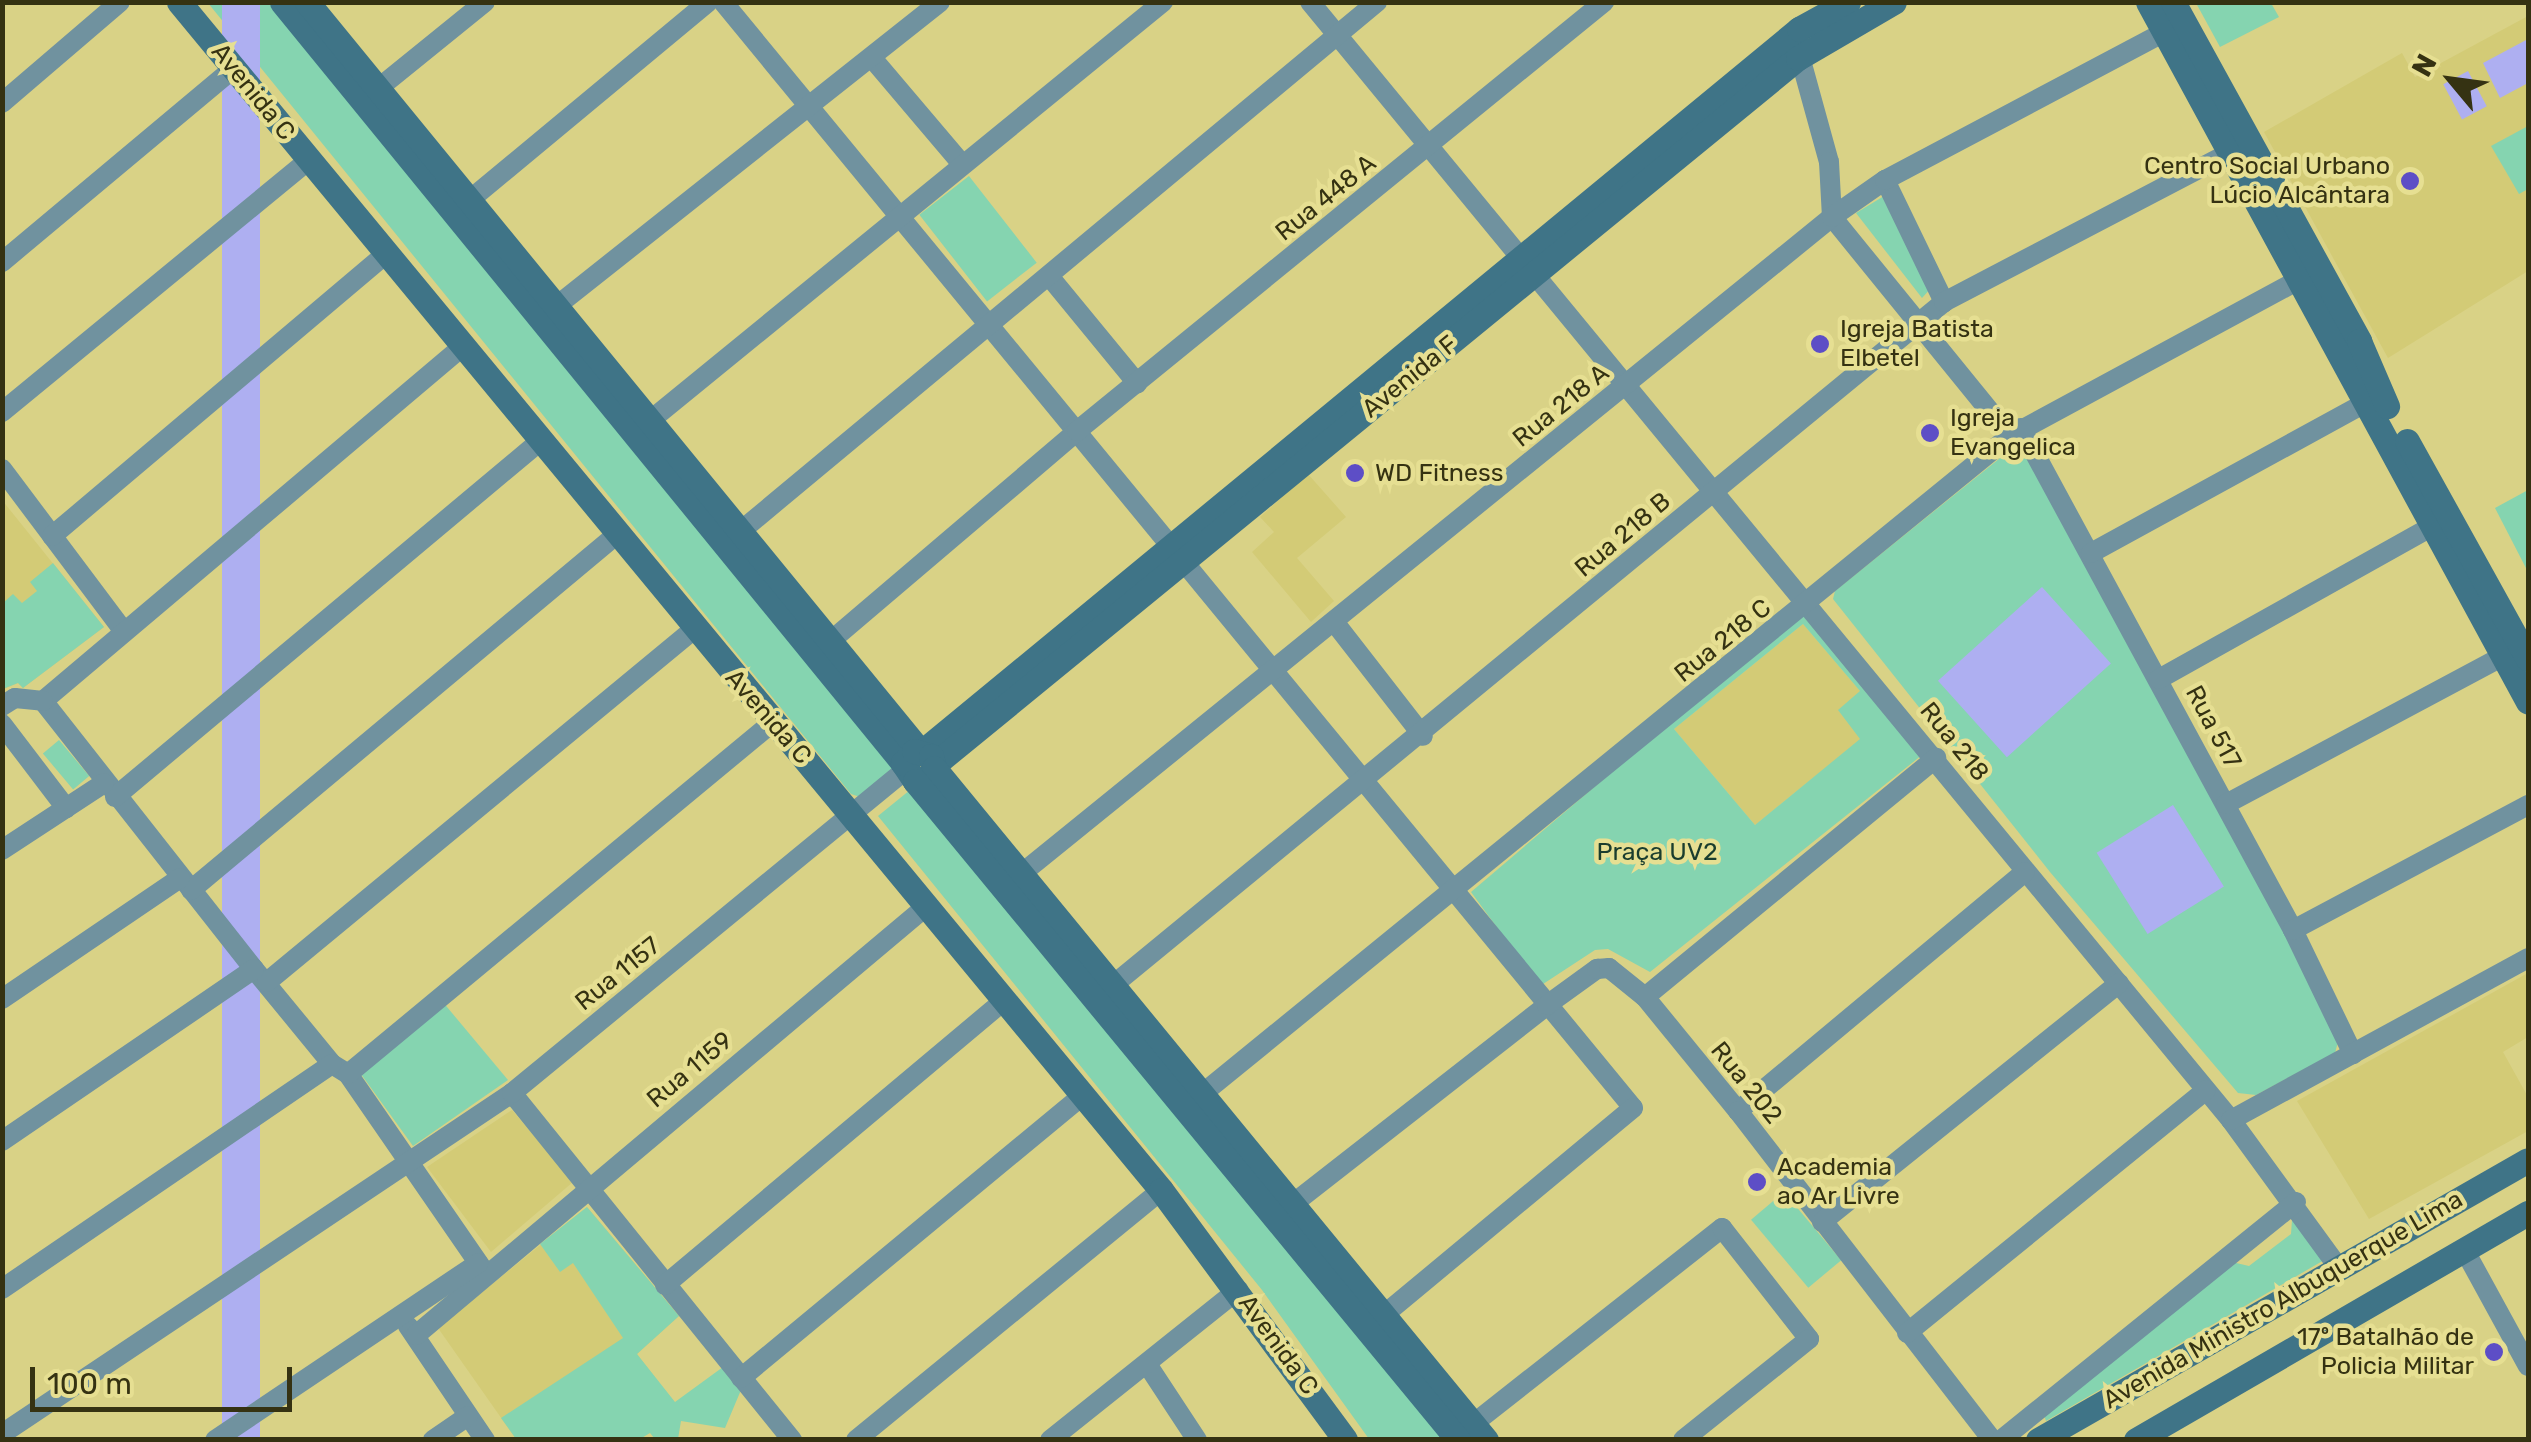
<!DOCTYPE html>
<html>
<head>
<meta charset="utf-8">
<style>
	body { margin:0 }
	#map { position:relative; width:2531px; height:1442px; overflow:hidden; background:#d9d286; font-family:Rubik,sans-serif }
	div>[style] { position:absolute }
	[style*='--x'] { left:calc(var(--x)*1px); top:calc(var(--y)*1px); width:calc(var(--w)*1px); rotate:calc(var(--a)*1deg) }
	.built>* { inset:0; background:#d3cb76 }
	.green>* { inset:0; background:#85d4b0; transform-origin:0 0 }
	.water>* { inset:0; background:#aeaff1; transform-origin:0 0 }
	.street>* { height:20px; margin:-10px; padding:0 10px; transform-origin:10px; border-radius:10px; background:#70929f }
	.secondary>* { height:25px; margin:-12.5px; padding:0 12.5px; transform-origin:12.5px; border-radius:12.5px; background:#3f7487 }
	.dots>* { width:28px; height:28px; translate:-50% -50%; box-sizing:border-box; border:5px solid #e6df92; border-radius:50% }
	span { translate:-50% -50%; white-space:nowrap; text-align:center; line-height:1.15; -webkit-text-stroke:9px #e6df92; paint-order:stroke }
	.street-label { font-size:25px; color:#353212 }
	.poi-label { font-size:25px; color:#353212 }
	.right { translate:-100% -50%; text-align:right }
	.left { translate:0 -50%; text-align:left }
	.park-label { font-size:25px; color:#1a3d2e }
	.frame { position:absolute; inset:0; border:5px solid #353212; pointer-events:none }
	.north { position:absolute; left:2401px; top:30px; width:100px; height:100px; -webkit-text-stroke:8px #e6df92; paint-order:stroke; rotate:299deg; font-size:28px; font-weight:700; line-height:40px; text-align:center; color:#353212 }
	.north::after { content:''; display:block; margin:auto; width:35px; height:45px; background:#353212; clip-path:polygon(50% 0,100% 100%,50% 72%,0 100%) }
	.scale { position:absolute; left:30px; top:1367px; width:262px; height:45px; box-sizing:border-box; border:5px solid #353212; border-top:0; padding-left:12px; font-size:30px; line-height:35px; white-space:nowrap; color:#353212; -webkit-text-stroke:8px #e6df92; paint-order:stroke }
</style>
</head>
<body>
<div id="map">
	<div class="built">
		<div style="clip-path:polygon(2528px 16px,2528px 271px,2388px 358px,2264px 132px,2402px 53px,2415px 77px)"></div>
		<div style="clip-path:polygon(1308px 474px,1346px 517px,1297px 558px,1334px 601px,1311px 622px,1252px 552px,1274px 532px,1260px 517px)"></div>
		<div style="clip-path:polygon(2px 500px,104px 627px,23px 688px,18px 683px,3px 689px)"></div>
		<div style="clip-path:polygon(1803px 624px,1861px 692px,1861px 739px,1755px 825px,1674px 729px)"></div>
		<div style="clip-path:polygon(2528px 973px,2528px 1037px,2503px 1052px,2528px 1097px,2528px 1131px,2369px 1219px,2297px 1101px)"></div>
		<div style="clip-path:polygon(512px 1110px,573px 1182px,491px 1252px,427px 1167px)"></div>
		<div style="clip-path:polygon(587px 1207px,679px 1316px,637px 1354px,674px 1402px,516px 1439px,438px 1328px)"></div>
	</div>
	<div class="green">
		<div style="clip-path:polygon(208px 3px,278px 3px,894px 769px,863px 798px,851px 794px)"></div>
		<div style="clip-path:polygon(2196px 3px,2271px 3px,2279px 17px,2220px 47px)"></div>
		<div style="clip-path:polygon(2528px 126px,2528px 189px,2519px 194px,2491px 146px)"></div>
		<div style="left:969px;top:176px;width:110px;height:63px;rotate:52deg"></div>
		<div style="clip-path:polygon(1889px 193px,1932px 287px,1922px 298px,1856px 213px)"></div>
		<div style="clip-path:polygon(2020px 442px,2277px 904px,2338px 1042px,2335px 1053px,2256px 1095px,2238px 1093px,2050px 872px,1833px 599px,1835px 591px)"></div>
		<div style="clip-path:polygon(2528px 490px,2528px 572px,2495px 508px)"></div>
		<div style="clip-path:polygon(53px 563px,104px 627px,23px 688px,18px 683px,3px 689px,3px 603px,13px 594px,22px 603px,37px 591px,30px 582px)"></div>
		<div style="clip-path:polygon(evenodd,1801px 611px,1922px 755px,1650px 972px,1608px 949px,1595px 950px,1540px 986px,1471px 892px,1801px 611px,1803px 624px,1860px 691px,1838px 710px,1860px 739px,1755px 825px,1674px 729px,1803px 624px)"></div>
		<div style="left:59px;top:740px;width:47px;height:21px;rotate:50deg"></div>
		<div style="clip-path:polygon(910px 790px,1443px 1439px,1369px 1439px,1262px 1290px,878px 816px)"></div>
		<div style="clip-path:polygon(442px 1001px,508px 1080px,413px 1146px,358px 1070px)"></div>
		<div style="left:1784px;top:1192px;width:89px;height:43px;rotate:50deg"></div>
		<div style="clip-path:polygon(587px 1207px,679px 1316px,637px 1354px,675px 1402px,723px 1367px,741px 1390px,725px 1428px,681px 1421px,678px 1439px,655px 1439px,650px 1433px,640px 1439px,516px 1439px,501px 1418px,623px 1338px,573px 1263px,560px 1272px,540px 1244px)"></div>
		<div style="clip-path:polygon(2292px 1220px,2326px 1259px,2046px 1421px,2044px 1415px,2232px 1262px,2249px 1266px,2291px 1234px)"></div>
	</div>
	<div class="water">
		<div style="left:222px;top:3px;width:38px;height:1854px"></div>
		<div style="clip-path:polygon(2528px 39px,2528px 83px,2500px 98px,2483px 63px)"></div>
		<div style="left:2468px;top:71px;width:40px;height:28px;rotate:62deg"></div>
		<div style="left:2042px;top:587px;width:103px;height:140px;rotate:48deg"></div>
		<div style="left:2173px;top:805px;width:96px;height:90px;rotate:58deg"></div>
	</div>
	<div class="street">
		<div style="--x:723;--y:2;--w:1432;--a:50.55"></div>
		<div style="--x:1633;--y:1108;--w:335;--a:140.3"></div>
		<div style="--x:1310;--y:2;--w:1449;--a:50.52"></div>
		<div style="--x:2231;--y:1120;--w:182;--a:53.9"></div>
		<div style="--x:1797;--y:46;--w:120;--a:74.6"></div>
		<div style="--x:1829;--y:162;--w:55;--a:86.9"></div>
		<div style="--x:1832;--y:217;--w:282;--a:50.9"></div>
		<div style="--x:872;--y:58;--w:139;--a:49.7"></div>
		<div style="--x:380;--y:87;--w:135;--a:-39"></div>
		<div style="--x:2;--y:103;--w:155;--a:-40.6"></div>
		<div style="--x:1885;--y:180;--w:136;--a:64.2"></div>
		<div style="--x:460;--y:208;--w:322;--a:-39.7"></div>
		<div style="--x:2;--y:262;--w:302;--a:-39.9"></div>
		<div style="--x:1049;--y:276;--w:139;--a:50.6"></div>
		<div style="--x:559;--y:304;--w:486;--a:-38.4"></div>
		<div style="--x:2;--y:412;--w:397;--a:-39.4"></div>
		<div style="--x:641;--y:428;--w:674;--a:-39.22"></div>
		<div style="--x:2021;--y:428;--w:571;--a:61.55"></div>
		<div style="--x:2293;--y:930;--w:138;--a:64.2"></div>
		<div style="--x:2;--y:469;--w:200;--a:53.1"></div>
		<div style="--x:742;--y:530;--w:826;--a:-39.74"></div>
		<div style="--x:52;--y:536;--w:440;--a:-40.2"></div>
		<div style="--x:2091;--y:553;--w:328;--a:-28.7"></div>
		<div style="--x:1335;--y:623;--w:143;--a:52.1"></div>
		<div style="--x:833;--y:639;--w:321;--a:-40.4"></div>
		<div style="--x:1077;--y:431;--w:680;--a:-39.15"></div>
		<div style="--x:2159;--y:679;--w:314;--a:-29.2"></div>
		<div style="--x:43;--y:701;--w:341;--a:51.8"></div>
		<div style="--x:254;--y:969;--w:123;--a:50.6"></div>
		<div style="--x:332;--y:1064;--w:19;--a:32"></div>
		<div style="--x:348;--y:1074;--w:243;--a:55.4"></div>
		<div style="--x:43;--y:701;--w:549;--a:-40.19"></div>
		<div style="--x:2;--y:706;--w:15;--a:-32"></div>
		<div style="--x:15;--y:698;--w:28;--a:6"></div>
		<div style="--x:2;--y:724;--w:106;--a:52.7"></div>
		<div style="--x:115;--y:797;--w:553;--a:-39.94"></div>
		<div style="--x:2226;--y:804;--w:314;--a:-28.1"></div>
		<div style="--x:2;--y:850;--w:122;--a:-33.3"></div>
		<div style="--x:1021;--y:874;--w:1044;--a:-39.01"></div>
		<div style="--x:1832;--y:217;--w:65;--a:-34.9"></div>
		<div style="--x:1885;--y:180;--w:317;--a:-27.9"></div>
		<div style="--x:191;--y:890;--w:554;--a:-39.87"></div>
		<div style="--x:2293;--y:930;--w:266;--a:-28"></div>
		<div style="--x:267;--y:982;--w:553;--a:-39.57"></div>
		<div style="--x:1101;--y:995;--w:1091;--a:-39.42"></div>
		<div style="--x:1944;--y:302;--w:322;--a:-27.6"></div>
		<div style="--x:1645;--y:997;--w:377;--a:-39.4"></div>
		<div style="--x:2;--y:999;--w:215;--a:-34.2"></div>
		<div style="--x:348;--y:1074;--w:552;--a:-39.63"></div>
		<div style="--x:512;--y:1093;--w:446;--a:51.1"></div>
		<div style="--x:1202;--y:1094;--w:1042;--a:-39.16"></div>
		<div style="--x:2010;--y:436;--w:328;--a:-28.4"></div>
		<div style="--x:1738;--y:1111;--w:373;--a:-39.8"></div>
		<div style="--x:2231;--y:1120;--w:338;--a:-28.6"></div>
		<div style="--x:2;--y:1141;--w:305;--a:-34.3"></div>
		<div style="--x:1294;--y:1203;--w:321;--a:-38"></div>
		<div style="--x:1547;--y:1005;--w:62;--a:-35.8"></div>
		<div style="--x:1597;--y:969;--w:12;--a:-5"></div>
		<div style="--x:1609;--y:968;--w:46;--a:38.9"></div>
		<div style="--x:1645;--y:997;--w:147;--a:50.8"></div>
		<div style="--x:1738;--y:1111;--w:416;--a:52.3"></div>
		<div style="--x:1822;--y:1222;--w:381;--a:-38.8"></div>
		<div style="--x:2465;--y:1251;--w:131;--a:61.3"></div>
		<div style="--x:665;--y:1285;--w:442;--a:-40"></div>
		<div style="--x:2;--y:1289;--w:399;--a:-34.3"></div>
		<div style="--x:408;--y:1326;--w:138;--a:56"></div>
		<div style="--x:1907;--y:1333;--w:385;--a:-39.1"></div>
		<div style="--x:416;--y:1335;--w:669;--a:-40.03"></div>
		<div style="--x:1147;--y:1364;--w:91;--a:56.7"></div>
		<div style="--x:741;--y:1378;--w:442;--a:-39.6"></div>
		<div style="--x:1460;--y:1424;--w:13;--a:0"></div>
		<div style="--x:1473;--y:1424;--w:317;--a:-38.2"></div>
		<div style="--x:1722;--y:1228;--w:141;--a:51.9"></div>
		<div style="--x:1809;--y:1339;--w:161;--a:141.3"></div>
		<div style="--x:2;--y:1434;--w:613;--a:-33.77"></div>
		<div style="--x:512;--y:1093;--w:507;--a:-39.4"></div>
		<div style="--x:215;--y:1440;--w:317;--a:-33.9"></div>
		<div style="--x:433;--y:1440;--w:42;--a:-34.4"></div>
		<div style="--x:856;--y:1440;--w:394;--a:-39.3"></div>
		<div style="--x:1050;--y:1440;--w:241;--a:-38.6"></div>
		<div style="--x:2001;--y:1440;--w:379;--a:-38.9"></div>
	</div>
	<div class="secondary">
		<div style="--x:179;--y:2;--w:1541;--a:50.42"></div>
		<div style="--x:1161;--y:1190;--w:310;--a:53.6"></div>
		<div style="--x:282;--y:2;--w:982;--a:50.78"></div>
		<div style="--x:307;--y:2;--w:966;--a:50.71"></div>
		<div style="--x:2148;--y:2;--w:796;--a:61.5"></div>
		<div style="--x:2173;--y:2;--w:387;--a:61.2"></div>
		<div style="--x:2359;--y:341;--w:71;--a:66.7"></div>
		<div style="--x:2407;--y:441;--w:249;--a:61"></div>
		<div style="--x:928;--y:747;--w:1129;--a:-39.5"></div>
		<div style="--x:1799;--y:29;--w:56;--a:-28.9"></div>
		<div style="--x:935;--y:764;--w:1115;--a:-39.29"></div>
		<div style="--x:1798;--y:58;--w:111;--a:-30.3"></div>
		<div style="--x:934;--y:768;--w:13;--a:119"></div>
		<div style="--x:928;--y:779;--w:13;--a:171"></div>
		<div style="--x:915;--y:781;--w:22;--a:-124"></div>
		<div style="--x:903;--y:763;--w:16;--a:-47"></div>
		<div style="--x:914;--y:751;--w:18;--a:16"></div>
		<div style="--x:931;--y:756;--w:12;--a:76"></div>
		<div style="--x:934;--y:768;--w:870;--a:50.6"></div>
		<div style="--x:915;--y:781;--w:854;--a:50.51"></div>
		<div style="--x:2038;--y:1440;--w:564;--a:-29.74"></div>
		<div style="--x:2136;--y:1440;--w:453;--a:-30.1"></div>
	</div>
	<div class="dots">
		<div style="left:2410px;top:181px;background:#5d4ec6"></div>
		<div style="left:1820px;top:344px;background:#5d4ec6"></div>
		<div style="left:1930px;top:433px;background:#5d4ec6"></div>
		<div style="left:1355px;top:473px;background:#5d4ec6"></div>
		<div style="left:1757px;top:1182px;background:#5d4ec6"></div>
		<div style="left:2494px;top:1352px;background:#5d4ec6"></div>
	</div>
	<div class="street-label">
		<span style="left:253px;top:92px;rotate:51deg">Avenida C</span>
		<span style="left:1326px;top:198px;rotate:-39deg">Rua 448 A</span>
		<span style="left:1410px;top:377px;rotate:-39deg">Avenida F</span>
		<span style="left:1561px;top:406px;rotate:-39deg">Rua 218 A</span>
		<span style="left:1623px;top:535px;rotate:-40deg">Rua 218 B</span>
		<span style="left:1723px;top:641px;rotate:-39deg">Rua 218 C</span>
		<span style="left:768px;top:717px;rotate:49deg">Avenida C</span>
		<span style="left:2213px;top:727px;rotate:62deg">Rua 517</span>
		<span style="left:1954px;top:742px;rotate:51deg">Rua 218</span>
		<span style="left:618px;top:974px;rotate:-39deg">Rua 1157</span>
		<span style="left:690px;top:1070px;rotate:-40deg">Rua 1159</span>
		<span style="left:1746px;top:1083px;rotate:51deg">Rua 202</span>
		<span style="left:2283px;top:1300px;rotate:-30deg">Avenida Ministro Albuquerque Lima</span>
		<span style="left:1278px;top:1345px;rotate:54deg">Avenida C</span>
	</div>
	<div class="poi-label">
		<span class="right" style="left:2390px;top:181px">Centro Social Urbano<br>Lúcio Alcântara</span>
		<span class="left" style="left:1840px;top:344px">Igreja Batista<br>Elbetel</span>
		<span class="left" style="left:1950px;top:433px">Igreja<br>Evangelica</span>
		<span class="left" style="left:1375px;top:473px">WD Fitness</span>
		<span class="left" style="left:1777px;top:1182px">Academia<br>ao Ar Livre</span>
		<span class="right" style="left:2474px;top:1352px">17º Batalhão de<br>Policia Militar</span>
	</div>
	<div class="park-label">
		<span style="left:1657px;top:852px">Praça UV2</span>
	</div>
	<div class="frame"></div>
	<div class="north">N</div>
	<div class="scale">100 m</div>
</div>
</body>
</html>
